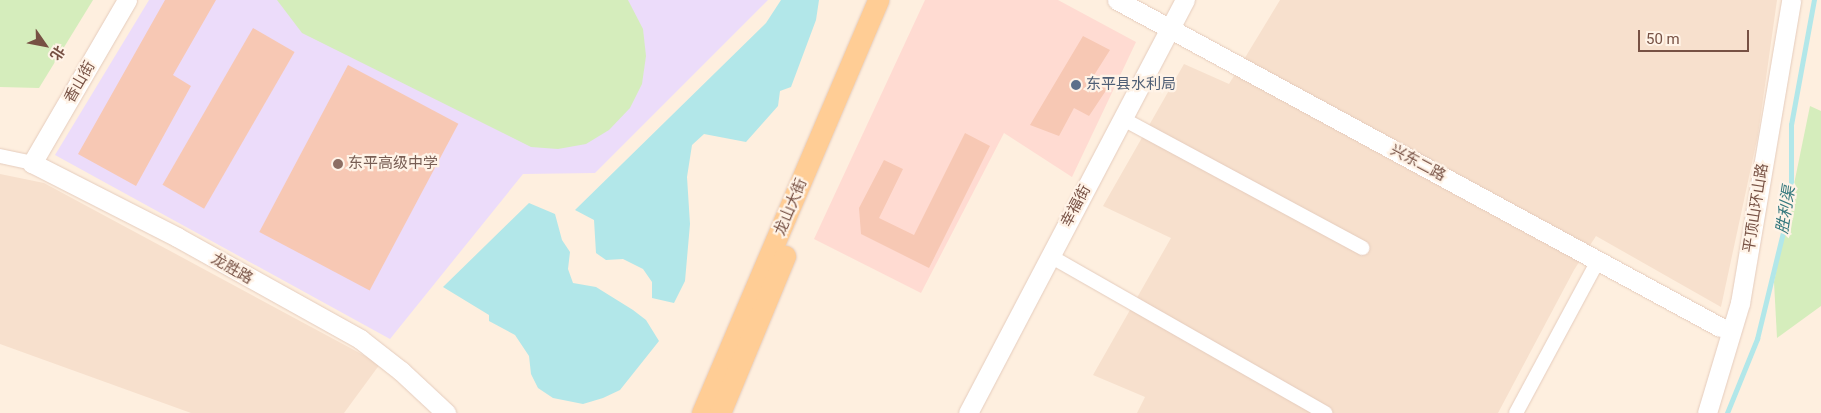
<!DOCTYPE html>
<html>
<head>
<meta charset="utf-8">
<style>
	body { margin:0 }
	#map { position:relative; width:1821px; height:413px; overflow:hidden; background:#feefdf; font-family:Roboto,"Noto Sans SC",sans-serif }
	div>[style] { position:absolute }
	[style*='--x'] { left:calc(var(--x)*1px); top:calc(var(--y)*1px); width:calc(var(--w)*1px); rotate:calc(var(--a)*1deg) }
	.residential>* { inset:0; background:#f7e0cd }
	.commercial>* { inset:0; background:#ffdbd2 }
	.education>* { inset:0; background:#ecdcfa }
	.green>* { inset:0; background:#d5edbc }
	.water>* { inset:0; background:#b2e7e9 }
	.stream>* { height:4.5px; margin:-2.25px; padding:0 2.25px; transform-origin:2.25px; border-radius:2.25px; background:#b2e7e9 }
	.building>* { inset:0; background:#f7c8b4; transform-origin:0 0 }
	.roads { filter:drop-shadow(0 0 1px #e5ccbd) drop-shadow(0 0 1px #e5ccbd) }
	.street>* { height:14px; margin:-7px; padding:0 7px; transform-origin:7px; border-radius:7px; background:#fff }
	.secondary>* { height:19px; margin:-9.5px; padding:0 9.5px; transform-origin:9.5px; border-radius:9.5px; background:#fff }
	.primary>* { height:21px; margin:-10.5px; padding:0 10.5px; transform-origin:10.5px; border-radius:10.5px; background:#ffcd95 }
	.dots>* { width:14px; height:14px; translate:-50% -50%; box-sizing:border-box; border:2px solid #fff3e7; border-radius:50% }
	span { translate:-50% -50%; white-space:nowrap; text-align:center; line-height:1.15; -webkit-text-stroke:4.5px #fff3e7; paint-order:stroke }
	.street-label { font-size:15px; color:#775144 }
	.service-label { font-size:15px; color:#4e5e75 }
	.left { translate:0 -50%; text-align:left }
	.education-label { font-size:15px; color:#785e54 }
	.water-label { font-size:16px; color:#36797e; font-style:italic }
	.north { position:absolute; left:20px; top:20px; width:50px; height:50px; -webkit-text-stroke:4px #fff3e7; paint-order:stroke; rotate:123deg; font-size:14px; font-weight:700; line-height:20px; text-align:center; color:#775144 }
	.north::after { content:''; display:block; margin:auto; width:18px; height:22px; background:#775144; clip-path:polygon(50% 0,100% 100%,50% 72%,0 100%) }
	.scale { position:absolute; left:1638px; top:30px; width:111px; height:22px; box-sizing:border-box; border:2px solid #775144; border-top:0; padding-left:6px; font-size:15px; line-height:18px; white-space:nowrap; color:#775144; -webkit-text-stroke:4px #fff3e7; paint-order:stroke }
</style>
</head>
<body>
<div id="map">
	<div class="residential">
		<div style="clip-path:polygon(1280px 0,1777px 0,1758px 135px,1721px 307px,1596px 236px,1574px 270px,1498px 413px,1137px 413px,1145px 397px,1093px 375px,1171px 238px,1103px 206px,1184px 64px,1229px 84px)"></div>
		<div style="clip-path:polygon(0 174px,44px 183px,380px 364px,344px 413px,191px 413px,0 344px)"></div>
	</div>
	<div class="commercial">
		<div style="clip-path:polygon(925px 0,1058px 0,1136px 42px,1072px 177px,1004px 133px,921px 293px,814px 239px)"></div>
	</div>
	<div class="education">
		<div style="clip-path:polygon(149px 0,768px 0,595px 173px,523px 174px,390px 339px,55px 155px)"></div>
	</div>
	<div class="green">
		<div style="clip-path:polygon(0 0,93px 0,39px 88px,0 87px)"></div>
		<div style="clip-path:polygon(277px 0,628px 0,643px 29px,646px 56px,642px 84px,630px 108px,609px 130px,586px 144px,558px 149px,531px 147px,302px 33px)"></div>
		<div style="clip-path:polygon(1810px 106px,1821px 111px,1821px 306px,1777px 338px,1774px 282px)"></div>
	</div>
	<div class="water">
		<div style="clip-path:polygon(781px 0,819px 0,816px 20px,791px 87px,780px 91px,778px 106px,746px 142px,704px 134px,692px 145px,687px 177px,690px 224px,685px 281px,674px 303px,652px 298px,652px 282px,643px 269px,623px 259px,606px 260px,596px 253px,594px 220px,575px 210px,766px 23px)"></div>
		<div style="clip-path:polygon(529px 203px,555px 214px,562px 240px,570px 252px,568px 269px,573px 283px,596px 287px,633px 310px,646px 320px,659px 341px,620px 390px,603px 398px,583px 404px,553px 398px,538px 388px,531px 374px,529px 356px,515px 335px,489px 321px,489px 315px,443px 287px)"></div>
	</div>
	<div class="stream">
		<div style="--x:1727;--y:413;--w:80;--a:-67.9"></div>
		<div style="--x:1757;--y:339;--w:144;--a:-76.3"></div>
		<div style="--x:1791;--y:199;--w:74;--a:-90"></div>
		<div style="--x:1791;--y:125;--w:127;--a:-79.6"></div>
	</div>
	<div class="building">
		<div style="clip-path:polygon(165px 0,216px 0,173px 75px,191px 86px,136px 186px,78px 154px)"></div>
		<div style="left:253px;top:28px;width:48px;height:181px;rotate:30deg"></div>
		<div style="clip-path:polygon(1083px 36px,1110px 50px,1091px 80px,1107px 89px,1089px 116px,1074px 108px,1059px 136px,1030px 125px)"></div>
		<div style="left:348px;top:65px;width:125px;height:189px;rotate:28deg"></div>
		<div style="clip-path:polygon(965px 133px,990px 146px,929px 268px,861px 234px,859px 208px,884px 160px,903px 169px,879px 218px,914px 235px)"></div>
	</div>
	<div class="roads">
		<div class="street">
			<div style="--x:1123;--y:119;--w:272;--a:28.3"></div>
			<div style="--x:0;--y:156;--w:33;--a:12"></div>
			<div style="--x:1050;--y:256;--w:317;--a:29.7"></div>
			<div style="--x:1516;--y:413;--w:173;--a:-61.7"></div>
		</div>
		<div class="secondary">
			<div style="--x:127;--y:0;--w:189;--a:120.2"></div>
			<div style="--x:32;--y:163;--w:163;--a:27"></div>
			<div style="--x:177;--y:237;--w:210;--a:29.1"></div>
			<div style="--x:360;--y:339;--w:52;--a:38"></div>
			<div style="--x:401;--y:371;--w:62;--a:43"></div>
			<div style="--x:1117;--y:0;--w:686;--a:28.47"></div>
			<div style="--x:968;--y:413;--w:467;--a:-62.3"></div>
			<div style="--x:1707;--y:413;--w:115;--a:-73.3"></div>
			<div style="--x:1740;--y:303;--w:307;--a:-80.4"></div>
		</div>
		<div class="primary">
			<div style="--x:702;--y:413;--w:449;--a:-66.9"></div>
			<div style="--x:720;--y:413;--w:170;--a:-67.5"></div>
		</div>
	</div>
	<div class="dots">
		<div style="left:1076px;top:85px;background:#5c6f8a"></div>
		<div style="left:338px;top:164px;background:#8d6e63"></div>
	</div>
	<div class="street-label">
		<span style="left:80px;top:82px;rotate:-60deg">香山街</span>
		<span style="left:1418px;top:163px;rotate:28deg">兴东二路</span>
		<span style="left:1076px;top:206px;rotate:-62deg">幸福街</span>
		<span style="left:791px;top:207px;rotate:-67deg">龙山大街</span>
		<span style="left:1756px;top:208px;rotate:-81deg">平顶山环山路</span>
		<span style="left:232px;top:269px;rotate:30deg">龙胜路</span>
	</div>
	<div class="service-label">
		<span class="left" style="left:1086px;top:85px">东平县水利局</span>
	</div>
	<div class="education-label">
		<span class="left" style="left:348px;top:164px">东平高级中学</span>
	</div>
	<div class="water-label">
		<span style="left:1786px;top:210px;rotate:-81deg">胜利渠</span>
	</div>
	<div class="north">北</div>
	<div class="scale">50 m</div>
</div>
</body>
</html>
